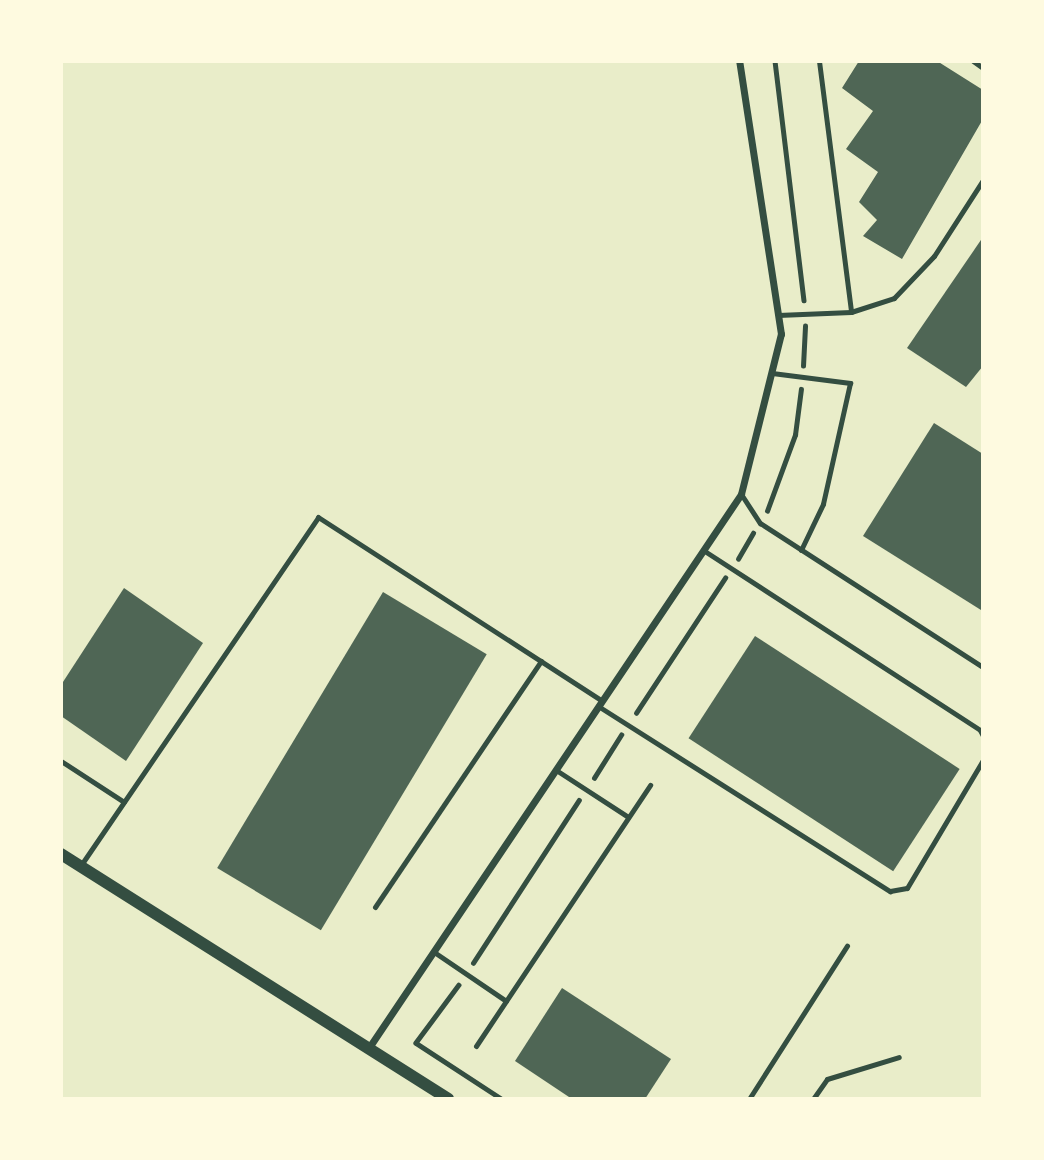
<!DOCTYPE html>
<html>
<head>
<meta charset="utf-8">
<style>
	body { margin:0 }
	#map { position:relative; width:1044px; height:1160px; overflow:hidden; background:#e9edc9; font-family:Inter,sans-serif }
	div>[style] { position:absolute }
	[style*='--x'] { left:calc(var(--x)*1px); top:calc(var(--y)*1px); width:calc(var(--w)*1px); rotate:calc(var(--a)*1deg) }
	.building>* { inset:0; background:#4f6655; transform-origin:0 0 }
	.path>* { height:4.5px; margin:-2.25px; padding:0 2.25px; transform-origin:2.25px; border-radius:2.25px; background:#344e41 }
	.service>* { height:5px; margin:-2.5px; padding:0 2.5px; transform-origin:2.5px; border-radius:2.5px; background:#344e41 }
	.minor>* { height:7px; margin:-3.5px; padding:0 3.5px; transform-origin:3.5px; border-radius:3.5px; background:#344e41 }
	.tertiary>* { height:12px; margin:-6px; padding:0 6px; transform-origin:6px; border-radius:6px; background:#344e41 }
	span { translate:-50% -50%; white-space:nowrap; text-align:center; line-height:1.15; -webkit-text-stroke:5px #fefae0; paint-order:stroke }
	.frame { position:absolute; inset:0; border:63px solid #fefae0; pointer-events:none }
</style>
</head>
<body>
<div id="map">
	<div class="building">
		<div style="clip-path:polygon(859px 61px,937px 61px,983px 90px,983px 119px,902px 259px,863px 236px,877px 220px,859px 202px,878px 172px,846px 149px,873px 111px,842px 88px)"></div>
		<div style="clip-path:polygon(983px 237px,983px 366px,966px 387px,907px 348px)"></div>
		<div style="clip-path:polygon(934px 423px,983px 454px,981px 610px,863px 536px)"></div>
		<div style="clip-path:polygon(124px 588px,203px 643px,126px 761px,61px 716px,61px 685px)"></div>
		<div style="left:383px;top:592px;width:121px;height:322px;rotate:31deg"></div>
		<div style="left:755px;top:636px;width:244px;height:122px;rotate:33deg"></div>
		<div style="clip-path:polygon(562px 988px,671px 1059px,645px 1099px,572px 1099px,515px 1061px)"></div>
	</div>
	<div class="path">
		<div style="--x:775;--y:61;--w:241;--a:83.1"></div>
		<div style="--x:803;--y:366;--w:40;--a:-87.1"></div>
		<div style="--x:767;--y:511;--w:81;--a:-69.8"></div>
		<div style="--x:795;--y:435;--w:46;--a:-82.6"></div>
		<div style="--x:738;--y:559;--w:30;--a:-60"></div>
		<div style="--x:636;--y:713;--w:162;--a:-56.6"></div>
		<div style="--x:594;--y:778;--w:51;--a:-57.9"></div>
		<div style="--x:473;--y:963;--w:194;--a:-57"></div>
		<div style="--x:459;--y:985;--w:72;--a:126.6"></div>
		<div style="--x:416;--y:1043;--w:103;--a:33.1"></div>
	</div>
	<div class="service">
		<div style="--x:819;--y:61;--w:253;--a:82.7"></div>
		<div style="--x:973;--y:61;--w:12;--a:35"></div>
		<div style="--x:778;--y:315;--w:73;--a:-2.4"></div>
		<div style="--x:851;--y:312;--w:45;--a:-18"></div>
		<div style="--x:894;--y:298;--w:58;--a:-46.4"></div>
		<div style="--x:934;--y:256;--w:90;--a:-57.2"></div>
		<div style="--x:772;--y:373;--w:79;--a:7.3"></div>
		<div style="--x:850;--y:383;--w:124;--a:102.6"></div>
		<div style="--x:823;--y:504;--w:51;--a:115.6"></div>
		<div style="--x:741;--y:494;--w:35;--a:57"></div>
		<div style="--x:760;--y:523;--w:265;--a:32.9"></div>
		<div style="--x:703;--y:550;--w:330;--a:33"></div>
		<div style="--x:980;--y:730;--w:7;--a:63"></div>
		<div style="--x:598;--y:706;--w:346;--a:32.4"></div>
		<div style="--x:890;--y:891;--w:17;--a:-10"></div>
		<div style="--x:907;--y:888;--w:149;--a:-59.3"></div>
		<div style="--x:61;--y:761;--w:75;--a:33.1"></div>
		<div style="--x:556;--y:770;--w:86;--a:33.1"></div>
		<div style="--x:81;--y:865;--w:421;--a:-55.7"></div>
		<div style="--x:318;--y:517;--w:338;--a:32.9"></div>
		<div style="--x:375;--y:907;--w:297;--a:-56"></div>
		<div style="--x:434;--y:952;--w:87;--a:34.2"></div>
		<div style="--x:476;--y:1046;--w:314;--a:-56.3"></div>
		<div style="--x:749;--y:1099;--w:182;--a:-57.4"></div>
		<div style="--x:813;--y:1099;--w:24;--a:-55"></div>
		<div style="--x:827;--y:1079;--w:75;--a:-17"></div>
	</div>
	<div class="minor">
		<div style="--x:370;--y:1046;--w:665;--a:-56.09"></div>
		<div style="--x:741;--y:494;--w:165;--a:-76"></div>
		<div style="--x:781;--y:334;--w:276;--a:-98.7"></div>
	</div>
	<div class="tertiary">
		<div style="--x:61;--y:854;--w:458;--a:32.3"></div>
	</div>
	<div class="frame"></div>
</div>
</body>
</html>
